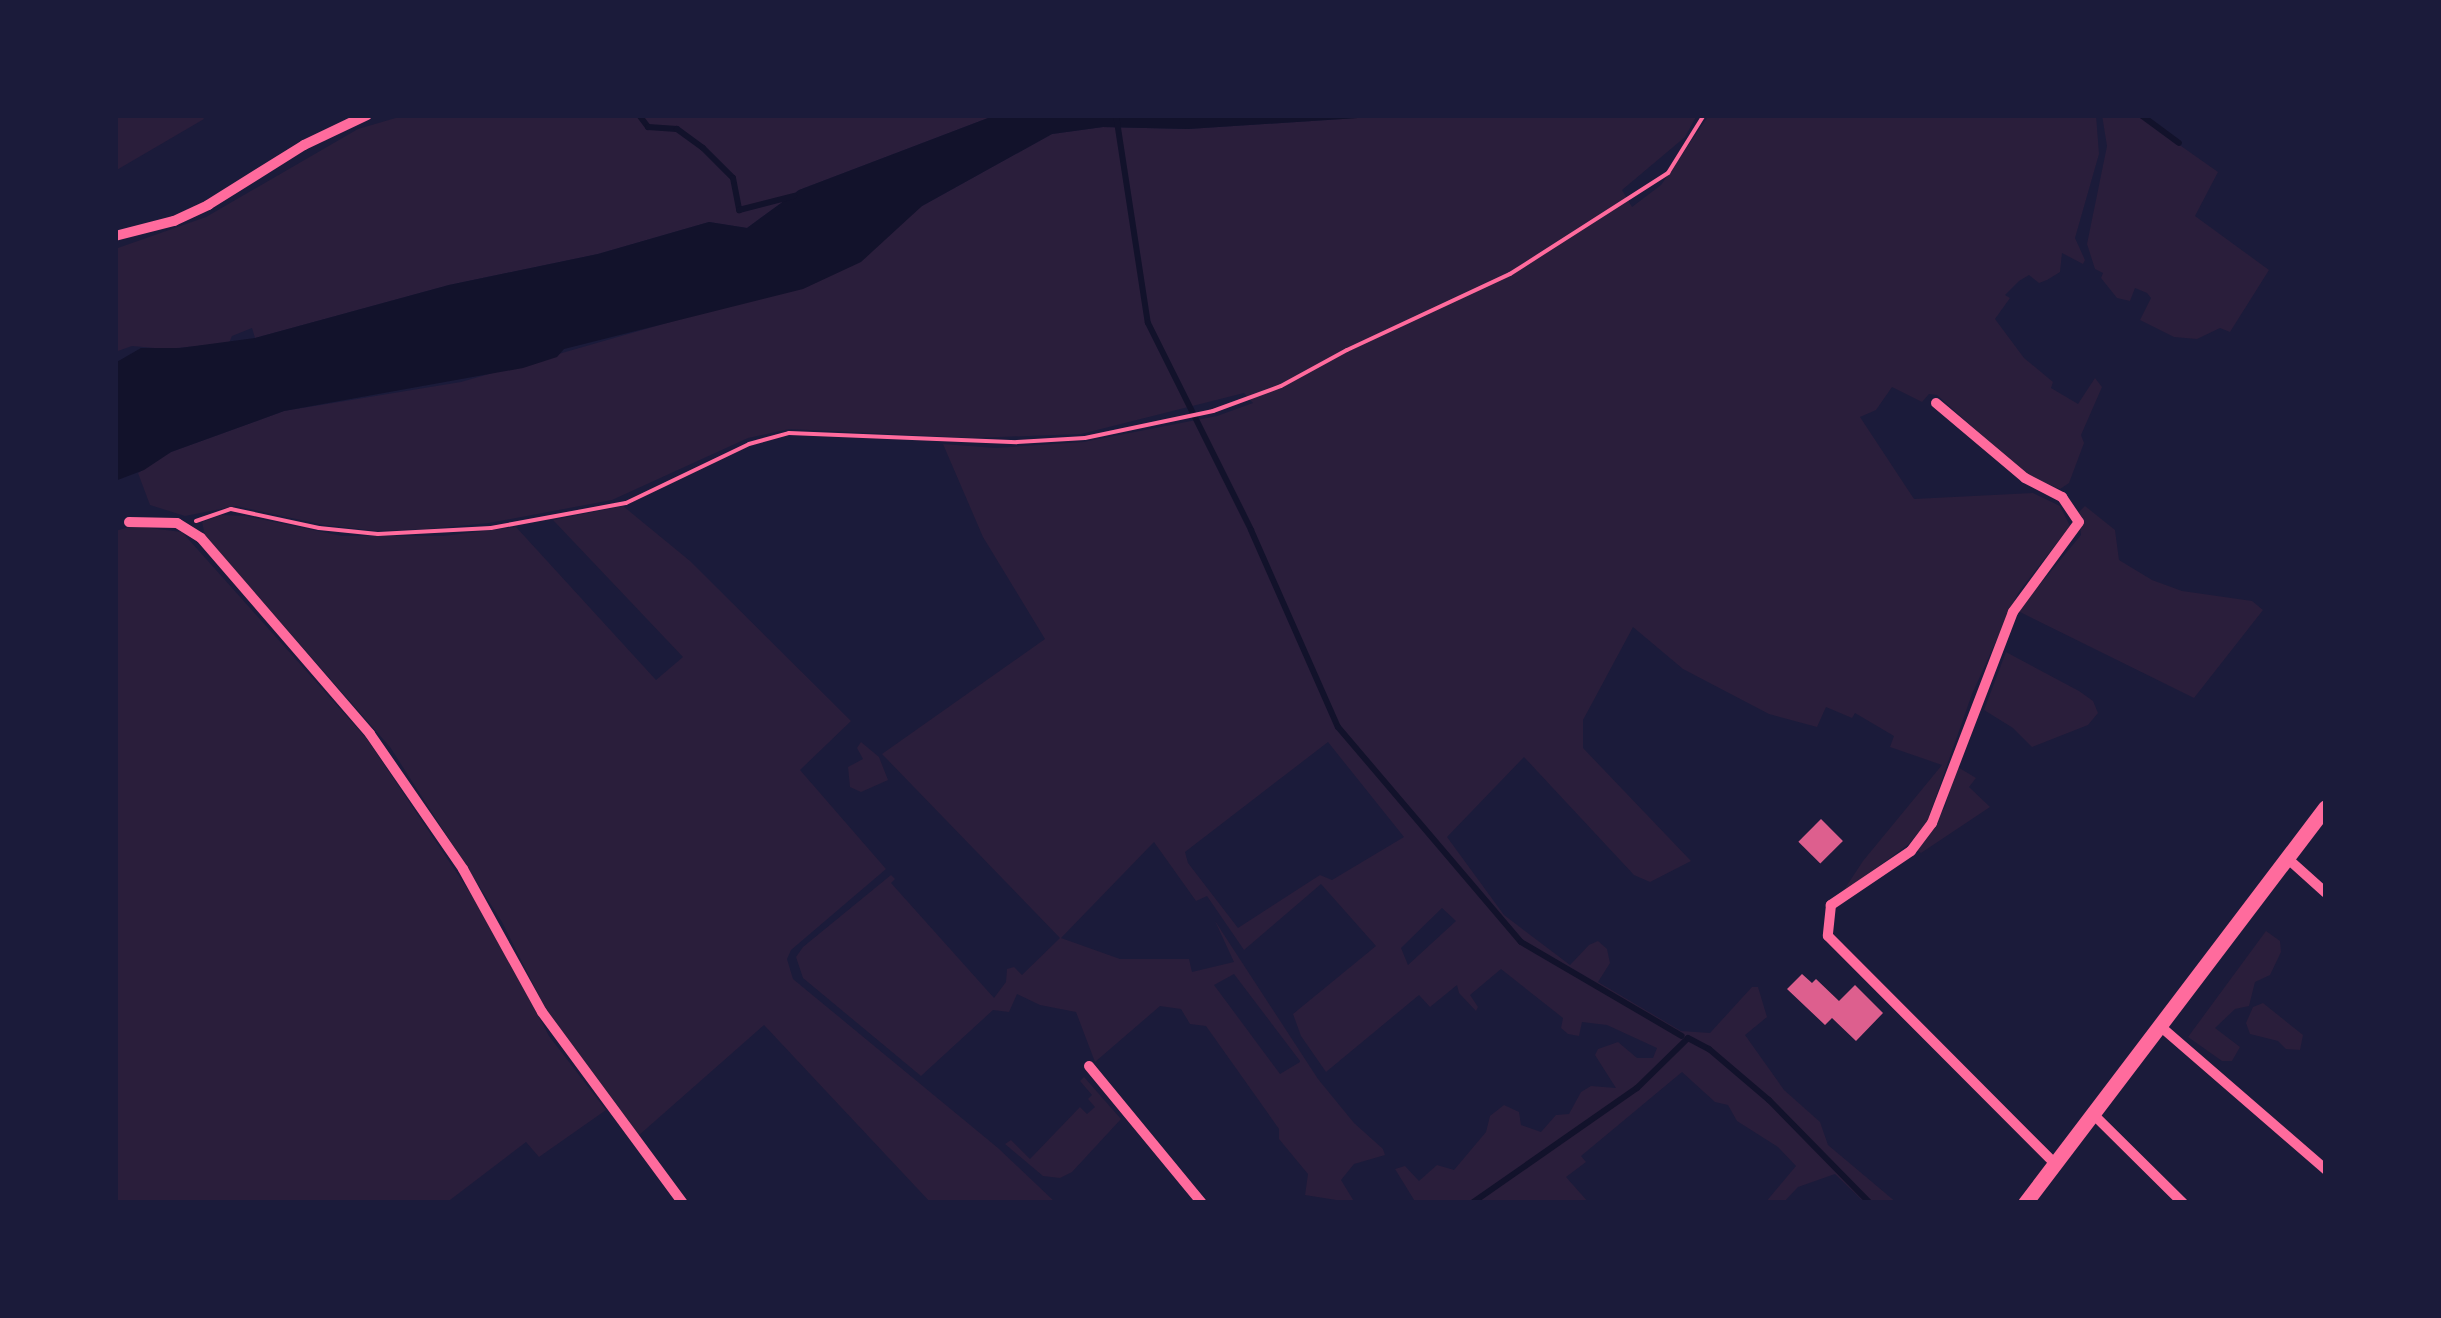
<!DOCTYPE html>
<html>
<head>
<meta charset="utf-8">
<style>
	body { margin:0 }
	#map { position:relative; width:2441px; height:1318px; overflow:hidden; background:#1b1b3a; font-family:Mulish,sans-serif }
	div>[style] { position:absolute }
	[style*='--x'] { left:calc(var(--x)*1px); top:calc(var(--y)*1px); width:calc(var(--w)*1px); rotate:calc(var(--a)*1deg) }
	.green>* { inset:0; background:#2a1e3b }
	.water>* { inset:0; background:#12122b }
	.stream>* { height:6px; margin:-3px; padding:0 3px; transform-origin:3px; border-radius:3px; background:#12122b }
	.building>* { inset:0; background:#dd5f8e; transform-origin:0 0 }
	.path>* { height:4px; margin:-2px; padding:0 2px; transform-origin:2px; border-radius:2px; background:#ff6b9d }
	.minor>* { height:10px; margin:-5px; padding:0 5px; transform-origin:5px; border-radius:5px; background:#ff6b9d }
	.primary>* { height:15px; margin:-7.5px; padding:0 7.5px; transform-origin:7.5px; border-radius:7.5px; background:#ff6b9d }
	span { translate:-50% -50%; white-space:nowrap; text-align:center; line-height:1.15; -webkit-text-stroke:10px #1b1b3a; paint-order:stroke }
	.frame { position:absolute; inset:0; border:118px solid #1b1b3a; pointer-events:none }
</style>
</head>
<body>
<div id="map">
	<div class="green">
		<div style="clip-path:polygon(115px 115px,201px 115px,204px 119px,115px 171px)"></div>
		<div style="clip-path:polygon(406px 115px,996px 115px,799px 190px,747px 228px,709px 222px,598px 254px,449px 285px,255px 338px,252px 328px,232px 336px,229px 343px,166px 349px,132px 346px,115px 352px,115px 249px,206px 217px,358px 129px)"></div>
		<div style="clip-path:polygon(evenodd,1403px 115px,1697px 115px,1685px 137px,1622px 190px,1632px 207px,1661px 185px,1709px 115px,2096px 115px,2099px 154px,2075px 238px,2085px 260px,2083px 264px,2062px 253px,2060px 272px,2047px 280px,2039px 283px,2029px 275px,2019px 281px,2005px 295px,2010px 298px,1995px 319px,2024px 358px,2053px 382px,2051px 388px,2078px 404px,2095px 378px,2102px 387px,2081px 435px,2084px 443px,2069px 483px,2060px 489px,2026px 475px,1937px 395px,1929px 394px,1922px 402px,1892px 387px,1876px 410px,1860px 417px,1914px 499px,2033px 493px,2060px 506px,2070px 526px,2018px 593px,1972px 694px,1927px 822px,1909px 844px,1842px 893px,1863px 861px,1942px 765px,1890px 747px,1894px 736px,1855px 713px,1852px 718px,1826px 707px,1817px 727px,1769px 714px,1683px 669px,1633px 627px,1583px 720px,1583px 748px,1691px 861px,1650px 882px,1634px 875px,1524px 757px,1447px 837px,1504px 915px,1570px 965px,1589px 945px,1598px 941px,1607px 949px,1610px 963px,1598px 982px,1681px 1031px,1710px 1033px,1752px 987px,1758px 987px,1767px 1017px,1745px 1035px,1784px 1090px,1820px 1122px,1828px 1145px,1897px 1203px,1865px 1203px,1835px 1174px,1798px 1187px,1783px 1203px,1765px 1203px,1796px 1166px,1778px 1147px,1737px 1121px,1728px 1105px,1715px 1102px,1682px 1072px,1581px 1156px,1586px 1162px,1566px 1177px,1589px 1203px,1416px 1203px,1395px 1169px,1405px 1166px,1419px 1181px,1437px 1165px,1454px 1170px,1486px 1132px,1490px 1116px,1504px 1105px,1519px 1112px,1521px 1125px,1541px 1132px,1556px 1115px,1569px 1114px,1581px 1092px,1591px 1086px,1616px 1088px,1595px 1055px,1598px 1049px,1618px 1042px,1637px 1058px,1653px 1058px,1657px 1048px,1607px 1025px,1582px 1022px,1579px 1036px,1568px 1034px,1561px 1028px,1563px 1018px,1501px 969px,1470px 995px,1478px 1007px,1476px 1011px,1459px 993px,1457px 985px,1430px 1007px,1419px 995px,1326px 1072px,1301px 1036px,1293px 1014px,1376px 946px,1321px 884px,1244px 950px,1207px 896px,1196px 901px,1154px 842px,1061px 938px,1120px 959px,1189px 959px,1192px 972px,1234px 962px,1215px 921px,1318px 1079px,1354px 1123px,1383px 1149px,1385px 1155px,1354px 1164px,1341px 1180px,1355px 1203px,1305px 1195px,1308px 1174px,1279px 1139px,1279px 1129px,1206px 1026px,1190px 1024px,1181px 1009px,1160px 1006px,1095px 1062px,1076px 1012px,1040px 1005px,1017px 994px,1009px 1012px,993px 1010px,921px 1076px,803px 978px,796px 957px,803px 947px,891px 875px,895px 879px,891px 883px,994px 998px,1006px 982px,1007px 969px,1014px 967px,1022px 975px,1060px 938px,882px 754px,1045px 639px,983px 537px,943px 444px,996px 448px,1083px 442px,1217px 416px,1253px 403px,1244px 393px,1081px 434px,972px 438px,789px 429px,748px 438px,612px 500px,489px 523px,427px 529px,377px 531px,324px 525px,236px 506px,185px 516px,150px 505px,138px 473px,171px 452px,284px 411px,461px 382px,670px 322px,894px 229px,922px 206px,1052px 134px,1103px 127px,1188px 129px,1403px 115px,1328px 742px,1404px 837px,1332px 880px,1320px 875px,1238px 928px,1188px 863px,1185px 852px,1328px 742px,1403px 115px,1442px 908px,1456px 921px,1408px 965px,1401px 948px,1442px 908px,1403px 115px,1234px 974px,1300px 1061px,1300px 1062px,1280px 1074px,1214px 985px,1234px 974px)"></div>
		<div style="clip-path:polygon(2102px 115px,2137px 115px,2218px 172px,2195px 216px,2269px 270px,2230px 332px,2220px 328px,2197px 339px,2174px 337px,2140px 320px,2151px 298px,2147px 293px,2135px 288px,2130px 301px,2117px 298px,2101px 278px,2103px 273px,2095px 269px,2087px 244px,2107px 146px)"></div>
		<div style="clip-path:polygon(623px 506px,690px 561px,851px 721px,800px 770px,886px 869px,791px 950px,787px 959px,793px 979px,998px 1148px,1056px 1203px,931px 1203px,764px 1025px,638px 1136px,546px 1010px,502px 922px,390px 747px,205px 536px,202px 522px,221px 515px,246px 516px,342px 536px,443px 536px,516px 527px,656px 680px,683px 657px,553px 520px)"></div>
		<div style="clip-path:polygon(2085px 506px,2115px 530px,2119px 560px,2152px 580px,2182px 591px,2252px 601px,2263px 610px,2194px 698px,2018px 611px,2081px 535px,2079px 512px)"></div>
		<div style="clip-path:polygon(133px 526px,182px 532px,367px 739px,487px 918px,549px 1036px,606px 1110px,539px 1157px,526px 1142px,446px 1203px,115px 1203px,115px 531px)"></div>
		<div style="clip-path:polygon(2006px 652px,2079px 691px,2093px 701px,2098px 713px,2088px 725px,2032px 747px,2013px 728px,1984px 710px)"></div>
		<div style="clip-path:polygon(861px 742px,879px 757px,888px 780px,861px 792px,850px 787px,848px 767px,863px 759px,857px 748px)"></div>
		<div style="clip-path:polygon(1956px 766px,1976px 778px,1969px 787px,1990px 807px,1921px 853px,1917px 850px,1945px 807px)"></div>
		<div style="clip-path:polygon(2266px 931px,2280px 941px,2281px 952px,2270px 975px,2255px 982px,2249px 1006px,2235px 1009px,2215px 1028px,2240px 1047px,2232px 1061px,2222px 1061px,2188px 1037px)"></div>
		<div style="clip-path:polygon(2263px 1003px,2303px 1035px,2300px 1050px,2286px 1049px,2278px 1041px,2250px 1034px,2246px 1023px,2253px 1007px)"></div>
		<div style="clip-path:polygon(1084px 1077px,1121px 1119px,1072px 1172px,1060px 1178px,1043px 1176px,1005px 1144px,1011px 1140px,1030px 1159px,1080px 1107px,1087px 1114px,1095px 1107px,1088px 1099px,1092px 1095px,1080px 1081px)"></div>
	</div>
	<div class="water">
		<div style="clip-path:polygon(996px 115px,1403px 115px,1188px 129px,1103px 127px,1052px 134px,922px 206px,861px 262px,803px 289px,564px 349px,557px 357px,523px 368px,284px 411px,171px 452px,144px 470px,115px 481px,115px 363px,141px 348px,180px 348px,255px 338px,449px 285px,598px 254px,709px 222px,747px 228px,799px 190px)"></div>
	</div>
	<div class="stream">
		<div style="--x:639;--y:115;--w:15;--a:53"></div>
		<div style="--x:648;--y:127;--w:29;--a:4"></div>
		<div style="--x:677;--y:129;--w:32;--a:36"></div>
		<div style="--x:703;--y:148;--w:42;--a:45"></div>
		<div style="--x:733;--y:178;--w:33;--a:79"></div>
		<div style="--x:739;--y:210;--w:57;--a:-14.3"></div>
		<div style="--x:1116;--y:115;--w:210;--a:81.3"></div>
		<div style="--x:1148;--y:323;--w:231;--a:63.5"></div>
		<div style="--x:1251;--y:530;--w:215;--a:66.2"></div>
		<div style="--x:1338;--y:727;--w:282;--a:49.6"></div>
		<div style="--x:1521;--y:942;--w:186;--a:30.3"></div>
		<div style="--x:2141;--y:115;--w:47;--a:36.4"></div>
		<div style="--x:1472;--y:1203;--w:201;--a:-34.9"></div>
		<div style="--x:1637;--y:1088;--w:71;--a:-44.4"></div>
		<div style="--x:1688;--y:1038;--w:24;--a:28"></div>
		<div style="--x:1709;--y:1049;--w:79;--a:40.4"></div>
		<div style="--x:1769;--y:1100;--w:144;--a:45.6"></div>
	</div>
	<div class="building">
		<div style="left:1821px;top:819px;width:31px;height:32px;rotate:45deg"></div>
		<div style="clip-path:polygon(1802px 974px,1812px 983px,1816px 979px,1839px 1001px,1855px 985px,1883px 1013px,1856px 1041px,1832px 1018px,1825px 1025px,1787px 989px)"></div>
	</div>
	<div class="path">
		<div style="--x:196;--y:521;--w:37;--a:-19"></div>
		<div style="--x:231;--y:509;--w:90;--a:12.2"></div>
		<div style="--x:319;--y:528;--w:59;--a:5.8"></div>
		<div style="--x:378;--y:534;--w:113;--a:-3"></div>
		<div style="--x:491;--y:528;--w:137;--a:-10.5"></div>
		<div style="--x:626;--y:503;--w:136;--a:-25.6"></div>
		<div style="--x:749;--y:444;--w:41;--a:-15.4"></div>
		<div style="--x:789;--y:433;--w:228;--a:2.3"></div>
		<div style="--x:1017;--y:442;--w:68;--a:-3.4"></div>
		<div style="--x:1085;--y:438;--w:131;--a:-11.9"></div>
		<div style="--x:1213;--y:411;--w:72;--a:-20.2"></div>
		<div style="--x:1281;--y:386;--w:75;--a:-28.6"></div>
		<div style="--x:1347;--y:350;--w:180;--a:-25"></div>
		<div style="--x:1510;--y:274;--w:188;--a:-32.6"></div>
		<div style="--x:1668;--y:173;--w:68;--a:-58.2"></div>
	</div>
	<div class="minor">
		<div style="--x:115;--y:236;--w:61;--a:-14.3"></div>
		<div style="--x:174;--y:221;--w:38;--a:-25"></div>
		<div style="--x:208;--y:205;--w:113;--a:-32"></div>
		<div style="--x:304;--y:145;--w:70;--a:-25.5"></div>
		<div style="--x:1936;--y:403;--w:116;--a:40.1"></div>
		<div style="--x:2025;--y:478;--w:42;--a:27.2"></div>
		<div style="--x:2062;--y:497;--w:30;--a:56"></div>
		<div style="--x:2079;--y:522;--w:112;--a:126.3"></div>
		<div style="--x:2013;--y:612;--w:226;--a:111"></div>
		<div style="--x:1932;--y:823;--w:35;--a:127"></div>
		<div style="--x:1911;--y:851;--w:97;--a:146"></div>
		<div style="--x:1831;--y:905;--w:31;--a:96"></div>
		<div style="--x:1828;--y:936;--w:322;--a:45.1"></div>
		<div style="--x:129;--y:522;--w:48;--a:1.2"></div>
		<div style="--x:177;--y:523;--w:28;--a:32"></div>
		<div style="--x:201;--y:538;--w:259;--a:49.2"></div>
		<div style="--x:370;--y:734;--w:164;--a:55.4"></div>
		<div style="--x:463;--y:869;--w:163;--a:61.1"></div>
		<div style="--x:542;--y:1012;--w:237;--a:53.6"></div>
		<div style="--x:2287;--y:858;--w:52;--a:41.9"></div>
		<div style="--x:2160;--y:1026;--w:220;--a:40.9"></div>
		<div style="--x:1089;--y:1066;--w:178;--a:50.5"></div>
		<div style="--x:2093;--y:1114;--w:127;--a:44.7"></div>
	</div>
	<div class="primary">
		<div style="--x:2025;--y:1203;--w:497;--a:-52.8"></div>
	</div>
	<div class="frame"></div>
</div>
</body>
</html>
